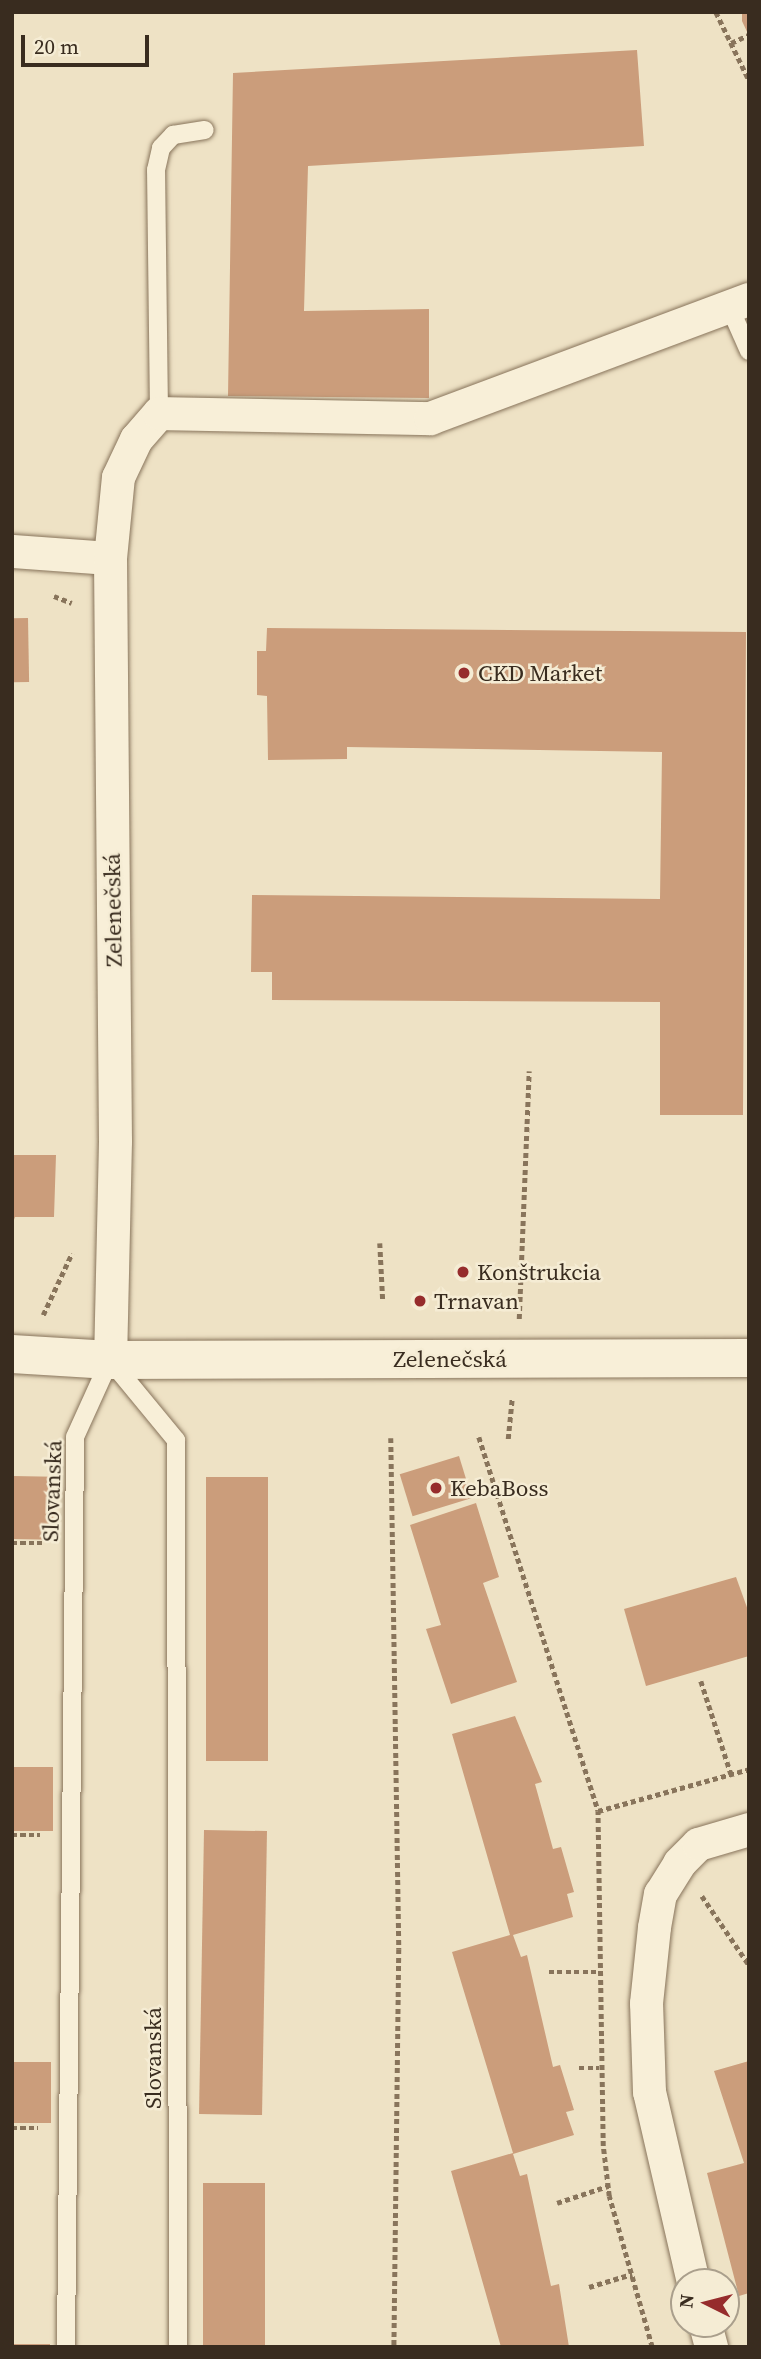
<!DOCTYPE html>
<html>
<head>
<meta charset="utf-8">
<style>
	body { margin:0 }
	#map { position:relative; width:761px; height:2359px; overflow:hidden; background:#eee2c5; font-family:"Source Serif 4",serif }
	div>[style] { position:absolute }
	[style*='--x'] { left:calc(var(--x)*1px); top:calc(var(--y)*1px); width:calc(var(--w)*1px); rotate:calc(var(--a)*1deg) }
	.building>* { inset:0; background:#cb9d7b; transform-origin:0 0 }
	.path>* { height:4.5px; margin-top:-2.25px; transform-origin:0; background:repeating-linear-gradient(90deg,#88745b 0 5px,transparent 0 8.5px) }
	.roads { filter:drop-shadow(0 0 2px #88745b) drop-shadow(0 0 2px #88745b) }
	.service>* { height:18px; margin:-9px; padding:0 9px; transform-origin:9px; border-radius:9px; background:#f8efd8 }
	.minor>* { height:33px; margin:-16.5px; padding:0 16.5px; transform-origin:16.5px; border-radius:16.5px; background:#f8efd8 }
	.tertiary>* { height:38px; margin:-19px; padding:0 19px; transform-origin:19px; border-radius:19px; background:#f8efd8 }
	.dots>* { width:19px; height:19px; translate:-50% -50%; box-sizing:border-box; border:4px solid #f5ecd4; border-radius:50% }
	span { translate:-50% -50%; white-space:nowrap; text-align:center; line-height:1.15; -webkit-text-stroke:5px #f5ecd4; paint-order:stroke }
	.poi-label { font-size:23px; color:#392c1f }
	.left { translate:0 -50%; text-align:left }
	.street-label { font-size:23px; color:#392c1f }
	.frame { position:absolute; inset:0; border:14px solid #392c1f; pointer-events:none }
	.north { position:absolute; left:670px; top:2268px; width:70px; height:70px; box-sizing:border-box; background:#f5ecd4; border:2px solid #aa9f8c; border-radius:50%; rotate:276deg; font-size:19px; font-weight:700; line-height:28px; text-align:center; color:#392c1f }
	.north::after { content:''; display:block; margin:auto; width:24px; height:32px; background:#962c2c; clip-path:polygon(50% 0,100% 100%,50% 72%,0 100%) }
	.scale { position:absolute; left:21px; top:35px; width:128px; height:32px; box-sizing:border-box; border:4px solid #392c1f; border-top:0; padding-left:9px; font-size:21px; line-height:24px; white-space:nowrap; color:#392c1f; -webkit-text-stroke:5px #f5ecd4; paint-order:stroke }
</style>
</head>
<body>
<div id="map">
	<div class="building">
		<div style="clip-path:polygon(742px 12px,749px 12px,749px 36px,742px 21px)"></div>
		<div style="clip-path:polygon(637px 50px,644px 146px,308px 166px,304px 311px,429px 309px,429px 398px,228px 396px,233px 73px)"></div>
		<div style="left:28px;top:618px;width:64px;height:16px;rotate:89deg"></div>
		<div style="clip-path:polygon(267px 628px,746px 632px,743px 1115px,660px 1115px,660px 1002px,272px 1000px,272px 972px,251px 972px,252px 895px,660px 899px,662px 752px,347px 747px,347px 759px,268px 760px,267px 696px,257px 695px,257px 651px,266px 651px)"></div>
		<div style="clip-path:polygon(12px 1155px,56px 1155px,54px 1217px,15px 1217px,12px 1225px)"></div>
		<div style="left:459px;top:1456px;width:44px;height:62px;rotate:73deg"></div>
		<div style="left:12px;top:1476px;width:42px;height:63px;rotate:1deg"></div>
		<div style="left:206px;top:1477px;width:62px;height:284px"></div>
		<div style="clip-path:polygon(476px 1503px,499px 1577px,483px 1583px,517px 1682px,451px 1704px,426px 1629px,441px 1625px,410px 1525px)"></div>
		<div style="clip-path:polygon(736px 1577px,749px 1613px,749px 1656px,646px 1686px,624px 1609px)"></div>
		<div style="clip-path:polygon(515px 1716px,542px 1782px,535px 1784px,553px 1849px,561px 1847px,574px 1892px,567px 1894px,573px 1917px,513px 1935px,521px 1957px,527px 1955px,553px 2067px,560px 2065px,574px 2110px,566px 2112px,574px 2135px,513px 2154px,520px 2176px,527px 2174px,551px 2286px,559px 2284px,569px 2347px,501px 2347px,451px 2171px,513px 2153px,452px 1952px,510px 1935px,452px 1734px)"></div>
		<div style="left:12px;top:1767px;width:41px;height:64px"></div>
		<div style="left:204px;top:1830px;width:63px;height:284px;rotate:1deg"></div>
		<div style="clip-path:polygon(749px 2061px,749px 2293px,739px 2296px,707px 2173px,744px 2163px,714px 2071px)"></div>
		<div style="left:12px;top:2062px;width:39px;height:61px"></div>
		<div style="left:203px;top:2183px;width:62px;height:164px"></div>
		<div style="left:12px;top:2344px;width:38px;height:3px"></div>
	</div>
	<div class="path">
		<div style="--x:716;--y:12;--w:76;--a:64.1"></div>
		<div style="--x:731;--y:43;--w:19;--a:-25"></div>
		<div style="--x:54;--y:596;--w:19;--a:21"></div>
		<div style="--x:380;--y:1243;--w:59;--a:87.1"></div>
		<div style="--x:43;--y:1315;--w:68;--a:-64.9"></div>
		<div style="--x:519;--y:1319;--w:248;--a:-87.7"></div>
		<div style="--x:479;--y:1437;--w:392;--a:72.3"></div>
		<div style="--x:391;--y:1438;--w:511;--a:89.1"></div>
		<div style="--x:399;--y:1949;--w:398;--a:90.7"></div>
		<div style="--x:508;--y:1439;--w:41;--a:-84.4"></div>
		<div style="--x:12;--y:1543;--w:32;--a:0"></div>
		<div style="--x:701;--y:1681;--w:98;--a:72.1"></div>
		<div style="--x:12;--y:1835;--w:28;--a:0"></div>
		<div style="--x:702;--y:1896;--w:83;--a:55.7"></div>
		<div style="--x:549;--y:1972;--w:50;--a:0"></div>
		<div style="--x:579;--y:2068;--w:20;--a:0"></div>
		<div style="--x:12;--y:2128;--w:26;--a:0"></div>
		<div style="--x:557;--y:2203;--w:54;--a:-18.4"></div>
		<div style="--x:589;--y:2287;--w:45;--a:-16.8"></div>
		<div style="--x:652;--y:2347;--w:157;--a:-105.9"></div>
		<div style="--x:609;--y:2196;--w:50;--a:-96.8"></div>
		<div style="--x:603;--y:2146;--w:335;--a:-90.9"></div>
		<div style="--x:598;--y:1811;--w:157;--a:-15.5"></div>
	</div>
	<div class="roads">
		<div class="service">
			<div style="--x:730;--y:308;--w:47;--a:66.2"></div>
			<div style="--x:159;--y:413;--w:243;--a:-90.7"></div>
			<div style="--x:156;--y:170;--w:23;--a:-77"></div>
			<div style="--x:161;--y:148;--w:18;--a:-47"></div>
			<div style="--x:173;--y:135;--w:32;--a:-9"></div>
			<div style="--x:66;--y:2347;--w:910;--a:-89.43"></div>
			<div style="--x:75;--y:1437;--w:85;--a:-65.6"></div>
			<div style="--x:110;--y:1360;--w:104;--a:50.5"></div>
			<div style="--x:176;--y:1440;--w:907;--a:89.87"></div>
		</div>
		<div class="minor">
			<div style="--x:12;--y:551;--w:98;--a:4.1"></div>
			<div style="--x:110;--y:558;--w:583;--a:89.51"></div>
			<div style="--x:115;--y:1141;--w:219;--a:91.3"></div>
			<div style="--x:110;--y:558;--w:81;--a:-84.4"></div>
			<div style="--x:118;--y:477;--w:42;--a:-64.7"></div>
			<div style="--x:136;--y:439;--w:35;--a:-49"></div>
			<div style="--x:159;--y:413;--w:271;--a:1.1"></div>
			<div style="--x:430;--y:418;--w:340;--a:-20.5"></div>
			<div style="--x:693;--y:2282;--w:195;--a:-103"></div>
			<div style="--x:649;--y:2092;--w:89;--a:-91.9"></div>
			<div style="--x:646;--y:2003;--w:76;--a:-84"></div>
			<div style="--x:654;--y:1927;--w:34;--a:-80"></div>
			<div style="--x:660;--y:1894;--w:36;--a:-58"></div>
			<div style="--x:679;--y:1863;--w:27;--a:-45"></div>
			<div style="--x:698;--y:1844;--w:53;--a:-16.4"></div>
			<div style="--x:705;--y:2324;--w:24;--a:75"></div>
		</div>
		<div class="tertiary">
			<div style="--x:12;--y:1354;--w:98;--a:3.5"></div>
			<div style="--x:110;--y:1360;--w:639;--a:-0.18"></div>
		</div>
	</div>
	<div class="dots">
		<div style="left:464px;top:673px;background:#962c2c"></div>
		<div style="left:463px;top:1272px;background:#962c2c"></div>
		<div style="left:420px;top:1301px;background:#962c2c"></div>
		<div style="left:436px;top:1488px;background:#962c2c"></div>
	</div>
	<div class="poi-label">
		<span class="left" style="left:478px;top:673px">CKD Market</span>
		<span class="left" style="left:477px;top:1272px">Konštrukcia</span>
		<span class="left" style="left:434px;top:1301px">Trnavan</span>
		<span class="left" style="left:450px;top:1488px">KebaBoss</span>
	</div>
	<div class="street-label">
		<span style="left:113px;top:910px;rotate:-91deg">Zelenečská</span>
		<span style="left:450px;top:1359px">Zelenečská</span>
		<span style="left:52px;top:1491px;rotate:-88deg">Slovanská</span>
		<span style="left:153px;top:2058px;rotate:-90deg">Slovanská</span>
	</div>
	<div class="frame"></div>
	<div class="north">N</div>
	<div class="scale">20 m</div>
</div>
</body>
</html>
